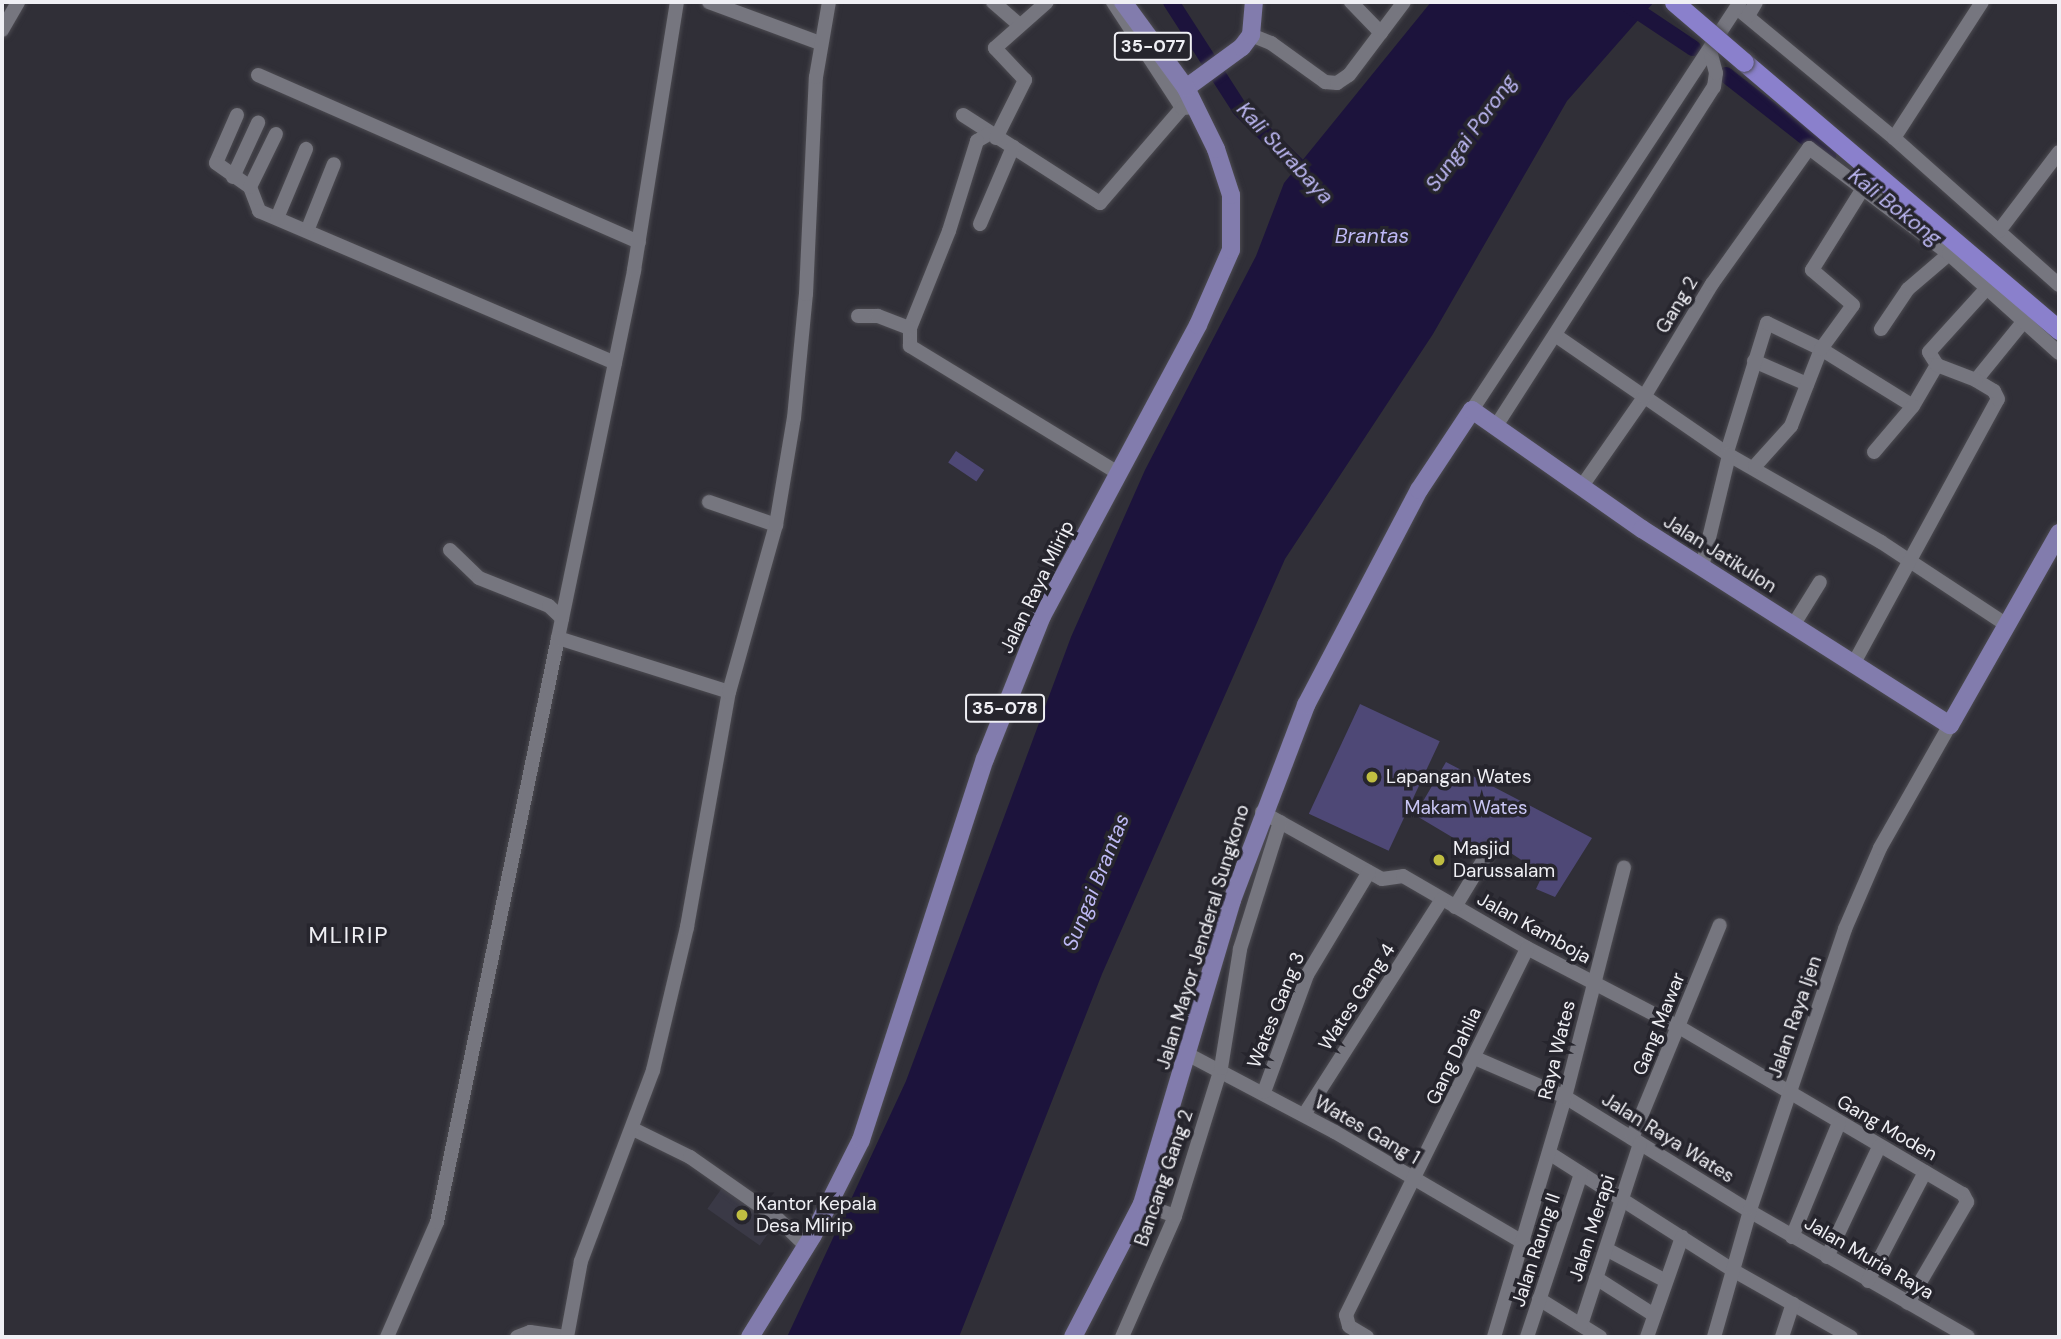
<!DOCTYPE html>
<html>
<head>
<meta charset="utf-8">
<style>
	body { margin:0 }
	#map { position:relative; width:2061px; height:1339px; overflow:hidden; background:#302f37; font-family:"DM Sans",sans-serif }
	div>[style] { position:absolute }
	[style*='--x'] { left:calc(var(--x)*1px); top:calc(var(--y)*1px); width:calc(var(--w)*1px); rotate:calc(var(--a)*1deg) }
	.built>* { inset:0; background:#3a3946; transform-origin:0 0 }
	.green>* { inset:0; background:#4e4876; transform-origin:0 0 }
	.water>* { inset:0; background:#1c133c }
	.river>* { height:16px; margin:-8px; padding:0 8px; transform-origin:8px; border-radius:8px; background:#1c133c }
	.roads { filter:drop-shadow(0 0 2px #4c4b51) drop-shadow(0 0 2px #4c4b51) }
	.minor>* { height:14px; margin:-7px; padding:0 7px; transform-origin:7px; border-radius:7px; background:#76767f }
	.major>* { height:18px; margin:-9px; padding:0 9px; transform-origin:9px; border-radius:9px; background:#827cad }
	.highway>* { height:19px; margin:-9.5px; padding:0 9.5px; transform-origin:9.5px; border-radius:9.5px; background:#8a80cc }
	.bridges { filter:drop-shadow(0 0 2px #4c4b51) drop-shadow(0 0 2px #4c4b51) }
	.highway-bridge>* { height:19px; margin:-9.5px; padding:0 9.5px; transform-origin:9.5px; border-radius:9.5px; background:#8a80cc }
	.dots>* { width:19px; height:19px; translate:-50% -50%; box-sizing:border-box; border:4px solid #26252d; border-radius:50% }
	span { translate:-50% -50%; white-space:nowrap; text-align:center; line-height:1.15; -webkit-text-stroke:7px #26252d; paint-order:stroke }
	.shield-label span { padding:2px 5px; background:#26252d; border:2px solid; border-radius:5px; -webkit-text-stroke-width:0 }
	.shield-label { font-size:18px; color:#efeff4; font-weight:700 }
	.street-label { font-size:19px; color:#efeff4 }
	.poi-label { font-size:19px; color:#efeff4 }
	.left { translate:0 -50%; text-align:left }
	.park-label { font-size:19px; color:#c9c6f4 }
	.water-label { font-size:21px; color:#beb9f5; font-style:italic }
	.quarter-label { font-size:23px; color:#efeff4; letter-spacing:2px }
	.frame { position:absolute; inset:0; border:4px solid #efeff4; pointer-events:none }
</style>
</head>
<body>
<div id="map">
	<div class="built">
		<div style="left:724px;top:1185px;width:64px;height:29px;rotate:35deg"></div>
	</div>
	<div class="green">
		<div style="left:956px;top:451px;width:34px;height:14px;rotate:34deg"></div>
		<div style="left:1360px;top:704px;width:88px;height:121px;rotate:25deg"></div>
		<div style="clip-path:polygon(1446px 762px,1592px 838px,1555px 897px,1536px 889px,1543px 874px,1491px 840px,1483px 848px,1476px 843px,1472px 849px,1415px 815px)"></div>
	</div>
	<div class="water">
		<div style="clip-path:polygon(1431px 2px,1654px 2px,1567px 101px,1433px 334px,1285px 559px,1102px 974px,959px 1337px,787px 1337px,906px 1081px,1071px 637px,1145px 470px,1256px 256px,1284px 183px)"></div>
	</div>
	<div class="river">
		<div style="--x:1171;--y:2;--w:127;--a:57.2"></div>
		<div style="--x:1240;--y:109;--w:101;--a:44.6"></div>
		<div style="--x:1624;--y:2;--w:83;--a:33.7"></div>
		<div style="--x:1726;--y:75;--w:130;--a:38.1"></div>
	</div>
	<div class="roads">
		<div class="minor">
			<div style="--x:709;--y:2;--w:118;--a:20.3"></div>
			<div style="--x:993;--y:2;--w:33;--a:41"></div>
			<div style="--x:1113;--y:2;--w:126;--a:56.9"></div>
			<div style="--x:1351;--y:2;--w:43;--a:45.9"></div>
			<div style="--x:1737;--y:8;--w:204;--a:39.6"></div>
			<div style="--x:1894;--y:138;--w:221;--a:41.7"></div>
			<div style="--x:1748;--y:16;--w:16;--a:-60"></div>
			<div style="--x:2;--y:30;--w:32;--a:-60"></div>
			<div style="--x:1251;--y:35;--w:22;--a:22"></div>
			<div style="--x:1271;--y:43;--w:67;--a:35.8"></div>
			<div style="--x:1325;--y:82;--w:12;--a:5"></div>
			<div style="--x:1337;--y:83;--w:14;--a:-34"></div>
			<div style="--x:1349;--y:75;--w:91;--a:-53"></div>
			<div style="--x:258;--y:75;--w:416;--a:23.7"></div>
			<div style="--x:237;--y:115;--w:52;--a:113.6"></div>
			<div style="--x:216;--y:163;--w:42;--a:35.2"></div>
			<div style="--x:250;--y:187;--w:26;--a:69"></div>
			<div style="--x:259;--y:211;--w:387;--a:23.1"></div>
			<div style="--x:963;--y:115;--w:163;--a:32.7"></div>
			<div style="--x:1100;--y:203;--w:125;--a:-49.2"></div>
			<div style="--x:1182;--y:108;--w:15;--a:-4"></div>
			<div style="--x:989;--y:134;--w:14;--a:150"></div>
			<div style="--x:977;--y:141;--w:94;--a:107.3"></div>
			<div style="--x:949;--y:231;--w:105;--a:111.9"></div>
			<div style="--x:910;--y:328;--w:18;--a:90"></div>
			<div style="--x:910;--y:346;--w:244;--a:31.4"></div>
			<div style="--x:996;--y:138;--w:65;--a:-63.4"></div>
			<div style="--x:1025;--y:80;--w:44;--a:-133.2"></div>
			<div style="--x:995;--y:48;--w:69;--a:-41.5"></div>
			<div style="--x:1894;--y:138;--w:162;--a:-57.1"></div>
			<div style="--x:233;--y:177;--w:60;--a:-65.2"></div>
			<div style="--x:250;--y:187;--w:59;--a:-63.9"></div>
			<div style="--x:277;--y:218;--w:75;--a:-67.2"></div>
			<div style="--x:980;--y:224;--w:84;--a:-66.8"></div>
			<div style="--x:307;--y:231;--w:72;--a:-68.1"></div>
			<div style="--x:1999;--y:231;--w:99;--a:-52.8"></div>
			<div style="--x:858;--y:316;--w:20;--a:0"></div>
			<div style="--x:878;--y:316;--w:34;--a:21"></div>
			<div style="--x:1881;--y:329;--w:48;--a:-56"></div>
			<div style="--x:1908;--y:289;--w:54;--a:-40.5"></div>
			<div style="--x:1555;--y:335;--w:211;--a:34.6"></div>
			<div style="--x:1729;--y:455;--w:175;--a:29.8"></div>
			<div style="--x:1881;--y:542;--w:151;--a:33.4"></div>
			<div style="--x:1754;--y:361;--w:58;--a:23.5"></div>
			<div style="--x:1976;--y:380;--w:76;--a:-50.9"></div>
			<div style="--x:1472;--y:410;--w:488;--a:-56.7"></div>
			<div style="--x:1496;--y:426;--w:403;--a:-57.3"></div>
			<div style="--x:1714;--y:87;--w:14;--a:-82"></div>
			<div style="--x:1716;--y:73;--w:23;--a:-105"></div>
			<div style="--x:1727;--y:452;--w:135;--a:-72.8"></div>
			<div style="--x:1767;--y:323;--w:60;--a:25.7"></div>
			<div style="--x:1821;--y:349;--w:108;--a:31.8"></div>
			<div style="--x:1913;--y:406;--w:48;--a:-59.7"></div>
			<div style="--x:1937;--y:365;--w:15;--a:-122"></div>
			<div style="--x:1929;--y:352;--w:86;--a:-47.8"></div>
			<div style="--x:1874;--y:452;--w:60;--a:-49.7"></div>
			<div style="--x:1755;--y:466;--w:54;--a:-48"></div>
			<div style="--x:1791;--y:426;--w:83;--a:-68.7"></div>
			<div style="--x:1821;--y:349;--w:54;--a:-54"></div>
			<div style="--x:1853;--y:305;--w:54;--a:-139.5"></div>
			<div style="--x:1812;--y:270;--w:94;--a:-58"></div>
			<div style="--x:1582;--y:486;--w:108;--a:-55.1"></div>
			<div style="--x:1644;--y:397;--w:132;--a:-59"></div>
			<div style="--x:1712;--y:284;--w:167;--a:-54.5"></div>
			<div style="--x:1809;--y:148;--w:176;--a:37.1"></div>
			<div style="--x:1949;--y:254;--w:148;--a:42"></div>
			<div style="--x:709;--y:502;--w:71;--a:18.9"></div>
			<div style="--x:450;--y:550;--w:40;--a:44"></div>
			<div style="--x:479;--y:578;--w:75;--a:21.8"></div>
			<div style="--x:549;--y:606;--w:18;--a:43"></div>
			<div style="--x:1702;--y:567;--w:115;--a:-76.4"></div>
			<div style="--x:1794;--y:624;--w:49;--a:-58.2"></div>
			<div style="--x:558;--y:638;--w:376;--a:-78.3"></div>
			<div style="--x:634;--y:270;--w:271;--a:-80.9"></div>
			<div style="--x:1855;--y:661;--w:298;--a:-61.4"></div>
			<div style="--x:1998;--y:399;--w:9;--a:-117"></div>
			<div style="--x:1994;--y:391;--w:21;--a:-149"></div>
			<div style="--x:1976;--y:380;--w:42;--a:-159"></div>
			<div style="--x:1262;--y:812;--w:137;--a:29.2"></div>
			<div style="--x:1382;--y:879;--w:21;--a:-8"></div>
			<div style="--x:1403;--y:876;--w:143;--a:30.1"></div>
			<div style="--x:1527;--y:948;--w:171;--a:27.5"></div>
			<div style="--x:1679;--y:1027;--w:329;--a:30.5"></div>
			<div style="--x:1963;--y:1194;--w:9;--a:63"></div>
			<div style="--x:1967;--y:1202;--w:117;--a:120.3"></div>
			<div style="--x:1455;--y:907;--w:68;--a:-58.9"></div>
			<div style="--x:1189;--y:1055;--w:165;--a:27.8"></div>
			<div style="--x:1335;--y:1132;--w:219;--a:30.4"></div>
			<div style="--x:1475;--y:1058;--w:98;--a:23.4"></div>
			<div style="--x:1565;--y:1097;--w:219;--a:31.7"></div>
			<div style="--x:1751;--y:1212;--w:250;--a:29.9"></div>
			<div style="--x:1264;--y:1092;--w:125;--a:-69.8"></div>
			<div style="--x:1307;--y:975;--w:120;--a:-59"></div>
			<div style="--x:1304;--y:1115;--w:256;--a:-57.4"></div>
			<div style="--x:633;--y:1129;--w:64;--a:26.2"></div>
			<div style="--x:690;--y:1157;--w:106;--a:35"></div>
			<div style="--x:777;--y:1218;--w:40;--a:44"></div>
			<div style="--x:1632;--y:1138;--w:230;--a:-67.6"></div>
			<div style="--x:1549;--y:1153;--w:222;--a:32.5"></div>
			<div style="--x:1736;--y:1272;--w:132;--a:29.5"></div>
			<div style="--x:1142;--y:1204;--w:35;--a:20"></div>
			<div style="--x:1792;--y:1237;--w:123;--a:-67.6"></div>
			<div style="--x:1606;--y:1249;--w:66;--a:28.1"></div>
			<div style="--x:1827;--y:1257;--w:122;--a:-64.7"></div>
			<div style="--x:1596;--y:1278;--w:69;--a:32.5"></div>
			<div style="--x:1868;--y:1281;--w:123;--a:-62.4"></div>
			<div style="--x:1539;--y:1299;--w:72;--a:31.9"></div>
			<div style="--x:1581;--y:1325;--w:191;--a:-72"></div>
			<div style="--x:387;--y:1337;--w:125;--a:-66.5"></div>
			<div style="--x:437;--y:1222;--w:596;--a:-78.29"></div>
			<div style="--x:558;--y:638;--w:179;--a:17.5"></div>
			<div style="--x:517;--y:1337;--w:14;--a:-21"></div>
			<div style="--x:530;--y:1332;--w:36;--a:8"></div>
			<div style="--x:567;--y:1337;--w:77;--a:-79.6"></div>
			<div style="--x:581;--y:1261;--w:204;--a:-69.3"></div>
			<div style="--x:653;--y:1070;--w:147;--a:-76.6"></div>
			<div style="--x:687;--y:927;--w:239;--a:-79.9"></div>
			<div style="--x:729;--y:692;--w:173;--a:-74.3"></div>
			<div style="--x:776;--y:525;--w:109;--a:-80.5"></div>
			<div style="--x:794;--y:418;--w:125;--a:-84.5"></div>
			<div style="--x:806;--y:294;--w:217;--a:-87.4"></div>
			<div style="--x:816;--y:77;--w:76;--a:-80.2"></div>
			<div style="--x:1122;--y:1337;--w:132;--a:-66.3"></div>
			<div style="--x:1175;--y:1216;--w:155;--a:-72.7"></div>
			<div style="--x:1221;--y:1068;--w:121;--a:-80.9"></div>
			<div style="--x:1240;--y:949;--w:133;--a:-72.5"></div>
			<div style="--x:1367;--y:1337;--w:21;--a:-149"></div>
			<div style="--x:1349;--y:1326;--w:11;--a:-105"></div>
			<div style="--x:1346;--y:1315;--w:409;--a:-63.7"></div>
			<div style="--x:1494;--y:1337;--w:250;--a:-73.5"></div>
			<div style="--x:1565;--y:1097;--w:237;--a:-75.6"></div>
			<div style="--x:1527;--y:1337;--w:172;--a:-71.7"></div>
			<div style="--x:1647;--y:1337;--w:106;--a:-70.7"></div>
			<div style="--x:1714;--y:1337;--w:135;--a:-74.1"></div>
			<div style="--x:1751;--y:1207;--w:293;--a:-71.3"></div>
			<div style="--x:1845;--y:929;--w:88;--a:-66.6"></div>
			<div style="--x:1880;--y:848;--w:142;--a:-60.4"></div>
			<div style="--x:1782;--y:1337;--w:35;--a:-72"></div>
		</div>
		<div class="major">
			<div style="--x:1186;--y:88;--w:69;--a:-36.2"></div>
			<div style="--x:1242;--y:47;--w:15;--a:-53"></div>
			<div style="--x:1251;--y:35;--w:33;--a:-85"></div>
			<div style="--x:750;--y:1337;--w:120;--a:-58.3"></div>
			<div style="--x:813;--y:1235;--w:106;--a:-63.2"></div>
			<div style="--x:861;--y:1140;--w:401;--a:-72"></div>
			<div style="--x:985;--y:759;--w:154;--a:-68.3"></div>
			<div style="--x:1042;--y:616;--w:330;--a:-61.8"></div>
			<div style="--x:1198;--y:325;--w:82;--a:-66.3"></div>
			<div style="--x:1231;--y:250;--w:55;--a:-90"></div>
			<div style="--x:1231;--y:195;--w:48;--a:-108.1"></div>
			<div style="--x:1216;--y:149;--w:68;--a:-116.2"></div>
			<div style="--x:1186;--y:88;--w:107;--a:-126.2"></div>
			<div style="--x:1073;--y:1337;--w:150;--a:-62.6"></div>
			<div style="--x:1142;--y:1204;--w:317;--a:-73.5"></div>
			<div style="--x:1232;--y:900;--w:209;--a:-69.2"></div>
			<div style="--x:1306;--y:705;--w:243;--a:-62.3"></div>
			<div style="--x:1419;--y:490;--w:96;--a:-56.5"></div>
			<div style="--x:1472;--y:410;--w:208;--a:35"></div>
			<div style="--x:1642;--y:529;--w:365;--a:32.5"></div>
			<div style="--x:1950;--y:725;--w:221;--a:-60.4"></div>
		</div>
		<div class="highway">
			<div style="--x:1744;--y:62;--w:414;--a:40.4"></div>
		</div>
	</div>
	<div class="bridges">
		<div class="highway-bridge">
			<div style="--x:1674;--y:2;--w:92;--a:40.6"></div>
		</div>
	</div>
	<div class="dots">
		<div style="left:1372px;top:777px;background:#c0be41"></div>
		<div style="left:1439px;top:860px;background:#c0be41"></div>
		<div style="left:742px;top:1215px;background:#c0be41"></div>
	</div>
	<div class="shield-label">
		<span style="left:1153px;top:46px">35-077</span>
		<span style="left:1005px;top:708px">35-078</span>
	</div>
	<div class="street-label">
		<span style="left:1677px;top:305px;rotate:-59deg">Gang 2</span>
		<span style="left:1720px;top:554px;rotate:32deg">Jalan Jatikulon</span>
		<span style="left:1037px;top:587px;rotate:-64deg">Jalan Raya Mlirip</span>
		<span style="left:1534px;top:928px;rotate:29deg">Jalan Kamboja</span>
		<span style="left:1203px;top:937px;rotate:-73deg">Jalan Mayor Jenderal Sungkono</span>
		<span style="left:1357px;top:997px;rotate:-57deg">Wates Gang 4</span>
		<span style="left:1276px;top:1010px;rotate:-68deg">Wates Gang 3</span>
		<span style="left:1795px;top:1017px;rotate:-71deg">Jalan Raya Ijen</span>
		<span style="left:1659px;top:1024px;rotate:-68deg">Gang Mawar</span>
		<span style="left:1557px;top:1050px;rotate:-76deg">Raya Wates</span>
		<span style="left:1454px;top:1056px;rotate:-65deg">Gang Dahlia</span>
		<span style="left:1887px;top:1128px;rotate:30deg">Gang Moden</span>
		<span style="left:1367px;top:1130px;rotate:30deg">Wates Gang 1</span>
		<span style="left:1668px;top:1138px;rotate:32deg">Jalan Raya Wates</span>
		<span style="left:1164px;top:1178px;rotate:-71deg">Bancang Gang 2</span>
		<span style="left:1592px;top:1228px;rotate:-72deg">Jalan Merapi</span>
		<span style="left:1536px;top:1250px;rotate:-72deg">Jalan Raung II</span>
		<span style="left:1869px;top:1258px;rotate:30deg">Jalan Muria Raya</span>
	</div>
	<div class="poi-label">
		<span class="left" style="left:1386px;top:777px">Lapangan Wates</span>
		<span class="left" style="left:1453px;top:860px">Masjid<br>Darussalam</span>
		<span class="left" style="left:756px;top:1215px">Kantor Kepala<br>Desa Mlirip</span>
	</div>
	<div class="park-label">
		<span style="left:1466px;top:808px">Makam Wates</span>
	</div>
	<div class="water-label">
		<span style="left:1471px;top:133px;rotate:-54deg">Sungai Porong</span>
		<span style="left:1285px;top:153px;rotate:47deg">Kali Surabaya</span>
		<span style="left:1895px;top:207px;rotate:38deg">Kali Bokong</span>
		<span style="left:1372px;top:236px">Brantas</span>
		<span style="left:1096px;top:882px;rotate:-68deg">Sungai Brantas</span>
	</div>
	<div class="quarter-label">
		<span style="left:349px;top:935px">MLIRIP</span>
	</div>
	<div class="frame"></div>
</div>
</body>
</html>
